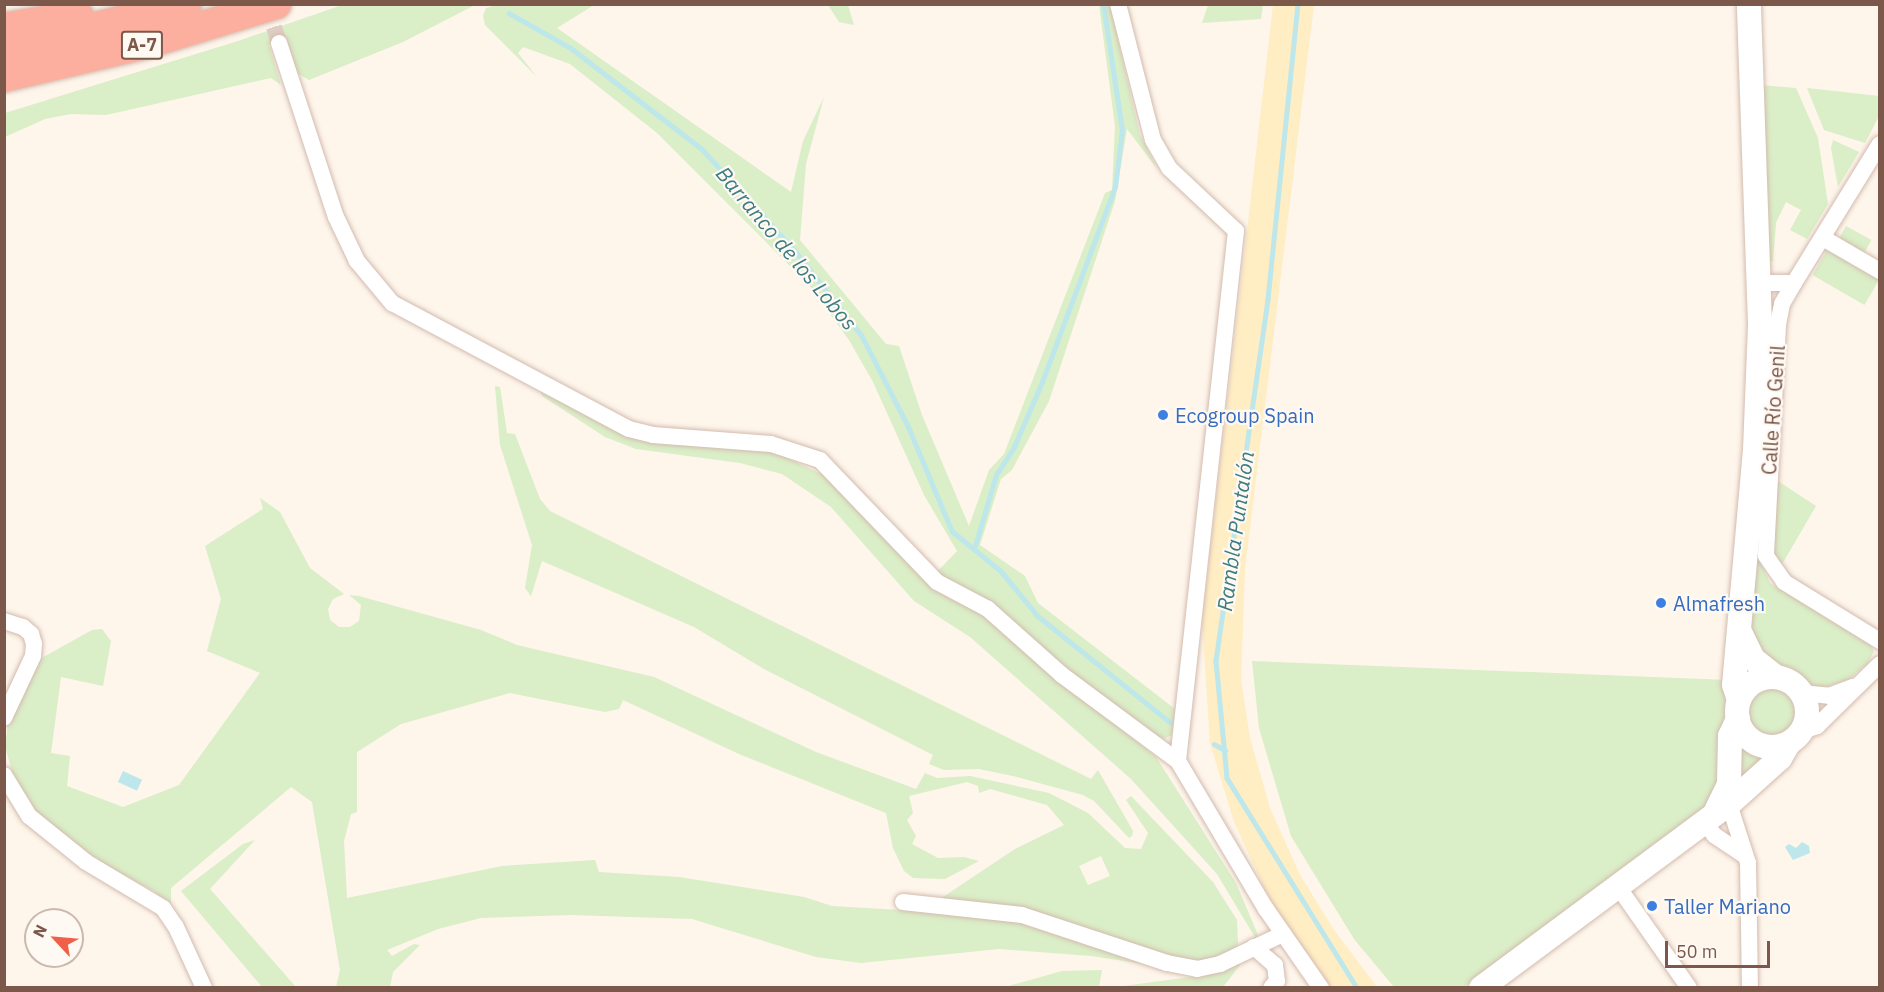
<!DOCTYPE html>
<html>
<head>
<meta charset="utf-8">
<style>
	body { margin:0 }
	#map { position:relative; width:1884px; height:992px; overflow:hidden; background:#fef5eb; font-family:"IBM Plex Sans",sans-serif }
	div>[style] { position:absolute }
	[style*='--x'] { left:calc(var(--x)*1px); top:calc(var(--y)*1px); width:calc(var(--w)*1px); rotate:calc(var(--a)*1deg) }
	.green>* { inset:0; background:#daeec7; transform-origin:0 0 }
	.round { border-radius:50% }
	.sand>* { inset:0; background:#ffedc4 }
	.water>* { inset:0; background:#bde7ea; transform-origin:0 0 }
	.stream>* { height:4.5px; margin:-2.25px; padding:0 2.25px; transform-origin:2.25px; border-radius:2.25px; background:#bde7ea }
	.street-tunnel>* { height:16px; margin-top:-8px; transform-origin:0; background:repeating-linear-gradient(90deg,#decec3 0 16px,transparent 0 24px) }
	.roads { filter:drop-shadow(0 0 2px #d3bbae) drop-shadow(0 0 2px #d3bbae) }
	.street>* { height:16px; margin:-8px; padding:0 8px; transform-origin:8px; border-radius:8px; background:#fff }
	.secondary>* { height:24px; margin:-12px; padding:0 12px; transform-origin:12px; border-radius:12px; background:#fff }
	.secondary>.ring { margin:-12px; padding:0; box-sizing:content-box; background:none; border:24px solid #fff; border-radius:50% }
	.highway>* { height:30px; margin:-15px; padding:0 15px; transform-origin:15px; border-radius:15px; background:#fcaf9e }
	.dots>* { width:16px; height:16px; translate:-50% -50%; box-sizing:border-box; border:3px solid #fff9f3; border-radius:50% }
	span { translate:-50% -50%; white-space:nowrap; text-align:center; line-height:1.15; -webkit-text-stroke:4.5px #fff9f3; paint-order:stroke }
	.shield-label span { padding:2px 4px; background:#fff9f3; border:2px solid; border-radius:4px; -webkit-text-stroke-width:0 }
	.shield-label { font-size:18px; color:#7c584a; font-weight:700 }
	.street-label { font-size:20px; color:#7c584a }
	.shop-label { font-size:20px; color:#366cbe }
	.left { translate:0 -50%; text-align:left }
	.water-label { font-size:21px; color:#3c7c82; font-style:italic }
	.frame { position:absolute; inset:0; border:6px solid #7c584a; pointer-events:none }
	.north { position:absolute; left:24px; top:908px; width:60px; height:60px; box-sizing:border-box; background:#fff9f3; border:2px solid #cbb9af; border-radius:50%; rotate:296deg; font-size:16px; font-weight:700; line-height:24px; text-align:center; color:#7c584a }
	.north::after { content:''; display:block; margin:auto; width:21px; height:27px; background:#ef6048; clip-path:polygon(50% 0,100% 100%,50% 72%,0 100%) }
	.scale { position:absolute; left:1665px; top:941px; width:105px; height:27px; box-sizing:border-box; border:3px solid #7c584a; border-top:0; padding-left:8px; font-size:18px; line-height:21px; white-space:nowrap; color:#7c584a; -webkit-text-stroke:4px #fff9f3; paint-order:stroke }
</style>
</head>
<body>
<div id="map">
	<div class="green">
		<div style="clip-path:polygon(342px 5px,475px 5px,403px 42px,309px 80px,297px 73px,284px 39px,269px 45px,281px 85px,271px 78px,106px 115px,71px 114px,45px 119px,5px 137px,5px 113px,238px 41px)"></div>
		<div style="clip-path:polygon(497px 5px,594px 5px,557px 28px,791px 192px,803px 141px,824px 97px,806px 164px,800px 240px,886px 344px,899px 346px,922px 415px,969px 526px,989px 470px,1004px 454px,1105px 193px,1112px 190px,1115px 126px,1099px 5px,1110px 5px,1140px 135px,1158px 170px,1127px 129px,1115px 201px,1049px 401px,1012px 470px,1001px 479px,980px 545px,1025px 576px,1038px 603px,1175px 709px,1172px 735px,1164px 739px,1146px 730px,945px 580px,938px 571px,957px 551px,924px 495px,873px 382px,849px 340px,809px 285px,657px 133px,570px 64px,523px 47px,518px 53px,537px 77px,485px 25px,483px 16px,486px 8px)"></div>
		<div style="clip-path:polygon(828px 5px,848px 5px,854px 25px,839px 22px)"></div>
		<div style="clip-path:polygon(1208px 5px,1208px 4px,1263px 5px,1261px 19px,1202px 23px)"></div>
		<div style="clip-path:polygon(1760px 85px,1796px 88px,1818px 138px,1828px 204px,1807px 239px,1790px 230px,1801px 210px,1786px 202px,1776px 223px,1773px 261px,1765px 261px)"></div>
		<div style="clip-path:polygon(1807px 88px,1879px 96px,1879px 116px,1865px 143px,1824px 130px)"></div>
		<div style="clip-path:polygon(1833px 140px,1859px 152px,1838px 187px,1831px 148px)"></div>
		<div style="left:1846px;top:226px;width:29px;height:17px;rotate:29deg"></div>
		<div style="left:1827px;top:250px;width:60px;height:29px;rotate:30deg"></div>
		<div style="clip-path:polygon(495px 386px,500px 387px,507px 433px,515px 434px,540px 499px,550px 511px,1091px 779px,1098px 770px,1133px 831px,1132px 836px,1129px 838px,1094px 801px,1083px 795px,1013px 776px,979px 769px,944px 770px,929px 764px,933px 755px,764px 669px,694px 627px,542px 561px,531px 596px,525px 588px,532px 545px,500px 445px)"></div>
		<div style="clip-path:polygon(540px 391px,619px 433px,770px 450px,834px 480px,972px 607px,1156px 757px,1236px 883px,1258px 935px,1256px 939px,1217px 874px,1131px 779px,970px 637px,914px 601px,831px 507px,782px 474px,740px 463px,636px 449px,605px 437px,542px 396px)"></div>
		<div style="clip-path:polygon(1778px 481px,1816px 506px,1781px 566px,1773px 550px)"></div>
		<div style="clip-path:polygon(evenodd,260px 498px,280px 512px,310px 568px,344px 594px,333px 599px,328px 609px,330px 620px,339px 627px,350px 627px,359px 621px,361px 605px,349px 595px,359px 596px,481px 630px,517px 645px,654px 677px,816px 752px,916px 789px,925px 773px,937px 778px,970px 776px,1049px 793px,1088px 813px,1125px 848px,1141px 849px,1148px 833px,1126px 800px,1131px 796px,1213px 882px,1237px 920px,1238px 944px,1231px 952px,1196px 963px,1030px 912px,940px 899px,1015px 849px,1064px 825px,1047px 805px,990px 789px,979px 793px,978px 786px,967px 782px,909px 796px,913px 813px,907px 820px,916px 836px,912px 844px,938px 858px,964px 857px,979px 861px,945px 879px,913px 878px,904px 871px,893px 848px,886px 813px,739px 754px,623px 700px,619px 709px,605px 712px,510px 693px,401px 724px,357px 752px,357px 812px,351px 814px,344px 841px,347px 898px,502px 866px,595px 860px,599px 872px,679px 877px,804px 897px,832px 906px,1001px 916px,1170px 968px,1091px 956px,999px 949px,861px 963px,816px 957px,692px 919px,571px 915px,481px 918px,438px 929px,387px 950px,392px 956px,414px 944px,420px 945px,393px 972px,390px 987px,336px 987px,340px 970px,312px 802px,291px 787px,171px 888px,171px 910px,154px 891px,105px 866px,27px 805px,14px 779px,5px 746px,8px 723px,38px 660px,92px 630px,102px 629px,111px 641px,103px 686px,61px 677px,51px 753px,70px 756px,67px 786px,123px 807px,179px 785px,260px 673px,207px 651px,221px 599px,205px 546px,263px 509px,260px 498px,1101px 856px,1110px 876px,1088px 885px,1079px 866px,1101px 856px)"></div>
		<div style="clip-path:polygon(1756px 552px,1770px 583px,1870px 645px,1874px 651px,1868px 663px,1848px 680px,1821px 688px,1810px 685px,1791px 670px,1770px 664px,1746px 632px)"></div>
		<div style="clip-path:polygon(1252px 661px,1728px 680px,1723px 786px,1706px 808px,1464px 987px,1394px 987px,1354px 939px,1291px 836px,1259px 728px)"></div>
		<div class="round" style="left:1746px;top:687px;width:52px;height:52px"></div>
		<div style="clip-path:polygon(1739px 744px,1769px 758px,1737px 787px)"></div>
		<div style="clip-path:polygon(255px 840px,210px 889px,296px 987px,262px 987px,181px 891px,243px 844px)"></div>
		<div style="clip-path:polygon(1238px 962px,1241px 964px,1223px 987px,1108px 988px,1206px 975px)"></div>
		<div style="clip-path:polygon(1102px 970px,1099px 987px,1005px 987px,1062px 971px)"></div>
	</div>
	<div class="sand">
		<div style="clip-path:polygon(1273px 5px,1314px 5px,1245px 569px,1241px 680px,1250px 738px,1270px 808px,1300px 875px,1334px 930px,1377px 987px,1328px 987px,1290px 932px,1265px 890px,1234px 822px,1210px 743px,1202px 621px)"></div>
	</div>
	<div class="water">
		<div style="left:123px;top:771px;width:21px;height:12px;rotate:25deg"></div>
		<div style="clip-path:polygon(1802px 842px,1809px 846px,1810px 853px,1793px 860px,1785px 847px,1789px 844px,1796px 848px)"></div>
	</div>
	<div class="stream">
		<div style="--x:1298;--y:4;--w:298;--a:95.8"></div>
		<div style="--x:1268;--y:300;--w:365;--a:98.2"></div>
		<div style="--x:1216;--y:661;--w:118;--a:84.6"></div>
		<div style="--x:1227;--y:778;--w:247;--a:58.2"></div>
		<div style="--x:509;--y:13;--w:71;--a:29.4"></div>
		<div style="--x:571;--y:48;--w:165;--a:37.6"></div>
		<div style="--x:702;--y:149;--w:139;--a:47.6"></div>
		<div style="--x:796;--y:252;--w:107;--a:51.8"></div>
		<div style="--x:862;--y:336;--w:103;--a:62.9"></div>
		<div style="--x:909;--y:428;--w:112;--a:67.3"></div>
		<div style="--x:952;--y:531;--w:63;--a:39.2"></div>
		<div style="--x:1001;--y:571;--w:58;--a:50.6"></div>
		<div style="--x:1038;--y:616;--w:169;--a:38.8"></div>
		<div style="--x:974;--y:549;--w:77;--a:-73.4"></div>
		<div style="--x:996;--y:475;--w:33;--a:-57"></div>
		<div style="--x:1014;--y:447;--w:71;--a:-66.7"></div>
		<div style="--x:1042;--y:382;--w:208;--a:-69.5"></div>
		<div style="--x:1115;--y:187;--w:57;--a:-83"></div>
		<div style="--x:1122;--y:130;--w:127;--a:-98.6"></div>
		<div style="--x:1214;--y:744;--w:13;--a:29"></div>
	</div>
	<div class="street-tunnel">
		<div style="--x:267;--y:4;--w:41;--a:72.9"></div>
	</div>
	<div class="roads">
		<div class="street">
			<div style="--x:1118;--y:4;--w:140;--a:75.6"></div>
			<div style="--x:1153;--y:140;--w:32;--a:60"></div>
			<div style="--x:1169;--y:168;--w:92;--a:43.2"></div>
			<div style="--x:1236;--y:231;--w:533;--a:96.25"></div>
			<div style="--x:279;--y:43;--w:183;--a:71.9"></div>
			<div style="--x:336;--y:217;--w:49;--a:64.5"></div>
			<div style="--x:357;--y:261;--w:55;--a:50.2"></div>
			<div style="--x:392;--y:303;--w:268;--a:28"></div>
			<div style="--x:629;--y:429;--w:25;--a:14"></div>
			<div style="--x:653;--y:435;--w:118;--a:4.4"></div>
			<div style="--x:771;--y:444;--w:52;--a:18.1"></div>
			<div style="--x:820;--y:460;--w:169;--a:46.2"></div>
			<div style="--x:937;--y:582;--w:58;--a:27.9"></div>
			<div style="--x:988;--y:609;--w:99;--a:41.7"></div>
			<div style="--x:1062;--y:675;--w:144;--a:36.6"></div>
			<div style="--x:1178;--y:761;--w:172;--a:59.3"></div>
			<div style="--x:1266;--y:909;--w:96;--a:55.2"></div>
			<div style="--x:1823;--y:238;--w:66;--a:30.1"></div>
			<div style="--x:1759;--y:283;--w:35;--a:0"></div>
			<div style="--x:1794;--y:283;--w:163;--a:-58.3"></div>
			<div style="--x:1794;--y:283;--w:24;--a:120"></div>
			<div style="--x:1782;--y:304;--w:21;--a:101"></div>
			<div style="--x:1778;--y:325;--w:231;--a:93"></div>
			<div style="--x:1766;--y:556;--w:32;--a:55"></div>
			<div style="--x:1784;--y:582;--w:113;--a:31.6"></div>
			<div style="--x:4;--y:621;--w:20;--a:18"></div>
			<div style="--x:23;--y:627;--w:11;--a:41"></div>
			<div style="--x:31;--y:634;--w:10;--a:73"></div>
			<div style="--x:34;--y:644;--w:12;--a:95"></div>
			<div style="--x:33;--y:656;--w:68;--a:115.1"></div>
			<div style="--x:1802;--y:693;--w:27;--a:6"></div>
			<div style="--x:1829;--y:696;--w:26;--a:-21"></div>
			<div style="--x:1802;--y:731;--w:16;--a:-18"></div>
			<div style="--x:1817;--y:726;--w:88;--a:-44.5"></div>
			<div style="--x:4;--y:775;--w:48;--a:58.6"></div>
			<div style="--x:29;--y:816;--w:73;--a:38.9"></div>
			<div style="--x:86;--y:862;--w:90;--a:30.9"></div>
			<div style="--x:163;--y:908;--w:23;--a:56"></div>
			<div style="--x:176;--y:927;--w:67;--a:65.3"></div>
			<div style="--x:1729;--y:804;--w:62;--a:72.1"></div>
			<div style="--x:1748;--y:863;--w:125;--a:89.1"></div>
			<div style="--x:1704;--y:821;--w:17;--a:54"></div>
			<div style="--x:1714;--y:835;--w:37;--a:34"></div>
			<div style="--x:1619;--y:888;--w:122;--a:55"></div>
			<div style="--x:903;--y:902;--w:120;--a:6.2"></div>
			<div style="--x:1022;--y:915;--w:153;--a:18.3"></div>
			<div style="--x:1167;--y:963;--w:31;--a:11"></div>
			<div style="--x:1197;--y:969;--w:24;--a:-12"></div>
			<div style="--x:1220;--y:964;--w:70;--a:-25.5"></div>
			<div style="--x:1254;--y:947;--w:28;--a:41"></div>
			<div style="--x:1275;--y:965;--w:16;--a:83"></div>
			<div style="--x:1277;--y:981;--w:9;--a:131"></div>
		</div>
		<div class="secondary">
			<div style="--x:1740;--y:632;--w:30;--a:64"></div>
			<div style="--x:1753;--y:659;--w:29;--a:38"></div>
			<div class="ring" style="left:1737px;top:677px;width:46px;height:46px"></div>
			<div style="--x:1739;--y:700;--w:16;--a:-108"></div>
			<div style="--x:1734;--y:685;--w:236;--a:-84.9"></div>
			<div style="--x:1755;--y:450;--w:126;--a:-87.7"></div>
			<div style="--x:1760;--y:324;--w:320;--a:-92"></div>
			<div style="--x:1716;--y:811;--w:30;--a:-64"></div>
			<div style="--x:1729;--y:784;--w:48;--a:-88.8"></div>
			<div style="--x:1730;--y:736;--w:19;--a:-65"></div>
			<div style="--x:1481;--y:988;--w:309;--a:-36.6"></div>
			<div style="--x:1729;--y:804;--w:69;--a:-42"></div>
			<div style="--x:1780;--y:758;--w:17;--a:-59"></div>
		</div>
		<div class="highway">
			<div style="--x:4;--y:28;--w:75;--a:-10"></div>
			<div style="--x:4;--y:51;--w:188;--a:-14.5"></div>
			<div style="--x:4;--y:77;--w:145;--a:-13.2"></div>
			<div style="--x:145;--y:44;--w:137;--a:-17"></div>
		</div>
	</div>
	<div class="dots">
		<div style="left:1163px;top:415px;background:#3f7fe0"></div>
		<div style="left:1661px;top:603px;background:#3f7fe0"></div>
		<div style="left:1652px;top:906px;background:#3f7fe0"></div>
	</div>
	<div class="shield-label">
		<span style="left:142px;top:45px">A-7</span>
	</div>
	<div class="street-label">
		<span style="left:1773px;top:410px;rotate:-86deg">Calle Río Genil</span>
	</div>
	<div class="shop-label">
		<span class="left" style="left:1175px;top:415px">Ecogroup Spain</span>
		<span class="left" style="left:1673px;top:603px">Almafresh</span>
		<span class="left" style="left:1664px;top:906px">Taller Mariano</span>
	</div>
	<div class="water-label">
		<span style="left:787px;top:248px;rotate:50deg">Barranco de los Lobos</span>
		<span style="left:1235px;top:531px;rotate:-82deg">Rambla Puntalón</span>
	</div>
	<div class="frame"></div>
	<div class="north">N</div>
	<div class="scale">50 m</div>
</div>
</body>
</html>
